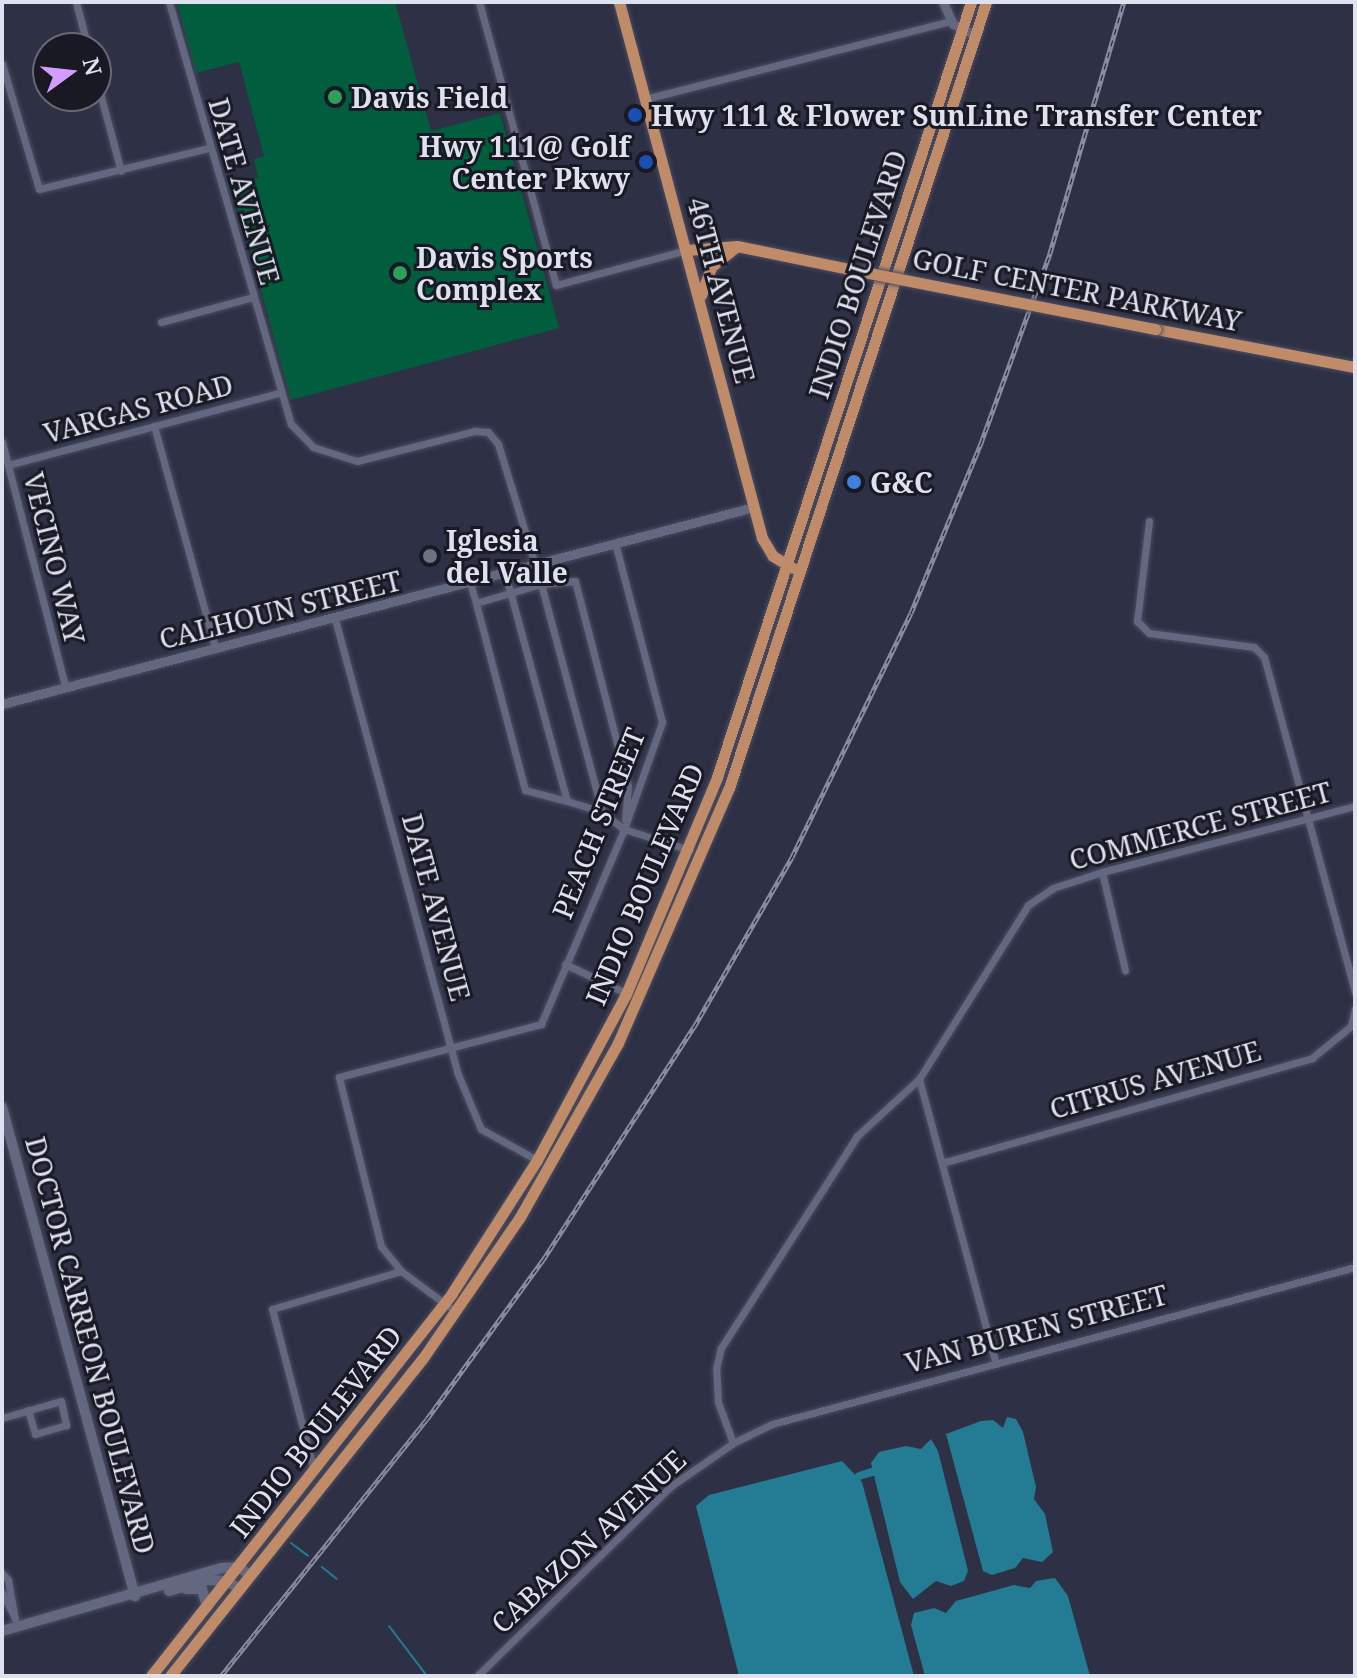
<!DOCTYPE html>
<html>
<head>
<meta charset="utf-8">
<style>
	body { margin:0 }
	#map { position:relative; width:1357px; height:1678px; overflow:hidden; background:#2e3046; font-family:"Noto Serif",serif }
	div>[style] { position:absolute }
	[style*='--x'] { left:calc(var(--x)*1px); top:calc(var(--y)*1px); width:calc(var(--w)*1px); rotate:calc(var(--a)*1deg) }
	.green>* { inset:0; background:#005e3e }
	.water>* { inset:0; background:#237c93 }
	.stream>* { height:2px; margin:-1px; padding:0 1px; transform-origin:1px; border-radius:1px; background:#237c93 }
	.canal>* { height:8px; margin:-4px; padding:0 4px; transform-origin:4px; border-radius:4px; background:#237c93 }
	.roads { filter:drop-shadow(0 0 2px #4a4c5f) drop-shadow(0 0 2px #4a4c5f) }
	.minor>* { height:7px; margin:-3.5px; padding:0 3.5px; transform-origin:3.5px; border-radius:3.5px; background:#646780 }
	.tertiary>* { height:9px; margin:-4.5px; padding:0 4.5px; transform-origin:4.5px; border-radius:4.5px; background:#646780 }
	.secondary>* { height:10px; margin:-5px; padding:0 5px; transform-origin:5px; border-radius:5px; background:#646780 }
	.primary>* { height:11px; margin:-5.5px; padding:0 5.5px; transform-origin:5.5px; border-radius:5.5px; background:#bf8b69 }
	.rail>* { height:5px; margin-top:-2.5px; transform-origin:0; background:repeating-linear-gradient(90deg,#181923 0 6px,#888b9d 0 12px); box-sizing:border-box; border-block:2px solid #888b9d }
	.bridges { filter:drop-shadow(0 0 2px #4a4c5f) drop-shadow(0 0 2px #4a4c5f) }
	.primary-bridge>* { height:11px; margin:-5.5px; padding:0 5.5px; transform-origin:5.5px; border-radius:5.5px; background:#bf8b69 }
	.dots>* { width:22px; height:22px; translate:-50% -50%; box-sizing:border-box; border:4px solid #181923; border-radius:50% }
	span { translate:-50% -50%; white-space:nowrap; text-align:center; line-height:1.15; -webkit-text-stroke:6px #181923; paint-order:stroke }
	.poi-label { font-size:28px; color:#dee1ef; font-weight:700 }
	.left { translate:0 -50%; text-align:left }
	.right { translate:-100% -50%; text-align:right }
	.street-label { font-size:28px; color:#dee1ef }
	.frame { position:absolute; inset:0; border:4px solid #dee1ef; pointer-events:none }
	.north { position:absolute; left:32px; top:32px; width:80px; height:80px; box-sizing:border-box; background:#181923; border:2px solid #676975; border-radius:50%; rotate:75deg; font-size:22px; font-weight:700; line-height:32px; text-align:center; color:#dee1ef }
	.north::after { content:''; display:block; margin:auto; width:28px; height:36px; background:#d29dfd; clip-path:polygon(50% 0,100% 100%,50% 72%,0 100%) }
</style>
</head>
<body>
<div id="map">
	<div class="green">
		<div style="clip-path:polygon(177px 2px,395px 2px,431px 131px,500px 113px,559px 328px,291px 400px,241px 217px,227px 185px,258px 178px,254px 159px,264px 156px,239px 62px,196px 73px)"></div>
	</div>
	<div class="water">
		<div style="clip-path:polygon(1007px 1417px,1016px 1419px,1023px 1432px,1036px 1487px,1034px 1499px,1045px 1514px,1053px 1552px,1042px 1562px,1023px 1558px,1015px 1568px,992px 1575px,983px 1571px,946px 1434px,981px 1421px,993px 1420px,1003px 1428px)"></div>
		<div style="clip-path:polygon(931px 1439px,938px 1451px,968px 1571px,964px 1581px,951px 1586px,936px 1581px,913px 1599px,900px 1582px,871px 1463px,879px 1452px,906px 1446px,921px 1449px)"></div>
		<div style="clip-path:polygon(842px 1461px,862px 1482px,914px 1676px,739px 1676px,696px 1506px,709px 1495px)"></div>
		<div style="clip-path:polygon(1055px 1578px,1068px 1596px,1090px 1676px,925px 1676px,911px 1625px,914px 1613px,934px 1608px,946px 1613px,956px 1601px,1014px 1585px,1030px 1588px,1036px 1581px)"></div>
	</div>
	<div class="stream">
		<div style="--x:291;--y:1543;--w:21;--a:37"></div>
		<div style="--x:322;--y:1567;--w:19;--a:39"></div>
		<div style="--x:389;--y:1626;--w:63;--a:52.8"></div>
	</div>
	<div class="canal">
		<div style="--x:859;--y:1476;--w:14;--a:-17"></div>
	</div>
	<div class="roads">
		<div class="minor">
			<div style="--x:76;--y:2;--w:48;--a:75.4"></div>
			<div style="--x:169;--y:2;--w:439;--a:73.9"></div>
			<div style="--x:291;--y:424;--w:32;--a:46"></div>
			<div style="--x:313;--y:447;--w:46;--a:17.7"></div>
			<div style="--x:357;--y:461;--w:122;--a:-14.3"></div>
			<div style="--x:475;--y:431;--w:13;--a:4"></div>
			<div style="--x:488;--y:432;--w:16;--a:50"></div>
			<div style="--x:498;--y:444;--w:146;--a:72.9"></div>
			<div style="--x:541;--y:584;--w:236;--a:75"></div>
			<div style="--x:479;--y:2;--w:293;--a:74.8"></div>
			<div style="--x:556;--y:285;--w:136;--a:-15"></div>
			<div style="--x:2;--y:64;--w:130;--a:73.5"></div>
			<div style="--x:39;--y:189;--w:174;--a:-13.6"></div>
			<div style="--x:96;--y:78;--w:96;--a:75"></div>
			<div style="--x:645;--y:99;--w:316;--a:-14.3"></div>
			<div style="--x:161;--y:322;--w:95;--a:-15.2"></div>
			<div style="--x:154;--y:426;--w:230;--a:74.6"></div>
			<div style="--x:2;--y:442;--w:252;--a:75.5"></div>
			<div style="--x:8;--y:465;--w:280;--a:-14.9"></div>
			<div style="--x:1149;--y:521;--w:101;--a:96.8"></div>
			<div style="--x:1137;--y:621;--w:17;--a:45"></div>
			<div style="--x:1149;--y:633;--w:106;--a:7.6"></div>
			<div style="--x:1254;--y:647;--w:14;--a:45"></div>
			<div style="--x:1264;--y:657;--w:348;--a:74.8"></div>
			<div style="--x:505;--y:573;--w:236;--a:74.8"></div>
			<div style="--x:567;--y:801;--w:37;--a:17"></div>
			<div style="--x:602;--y:812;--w:28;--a:38"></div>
			<div style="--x:624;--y:829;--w:69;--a:17.7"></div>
			<div style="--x:470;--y:583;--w:21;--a:73"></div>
			<div style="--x:335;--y:619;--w:469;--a:74.9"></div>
			<div style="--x:457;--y:1072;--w:62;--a:67.2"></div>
			<div style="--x:481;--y:1129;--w:66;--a:28.9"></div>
			<div style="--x:567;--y:801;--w:43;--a:-165.3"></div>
			<div style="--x:525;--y:790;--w:193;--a:-104.7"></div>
			<div style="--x:476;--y:603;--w:68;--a:-16.3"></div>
			<div style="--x:541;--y:584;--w:34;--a:-5"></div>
			<div style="--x:575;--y:581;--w:212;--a:75.5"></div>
			<div style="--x:628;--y:786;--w:33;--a:95"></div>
			<div style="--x:1102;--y:872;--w:101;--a:76.8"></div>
			<div style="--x:565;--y:964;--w:70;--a:25.5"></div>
			<div style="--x:919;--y:1079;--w:295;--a:74.9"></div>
			<div style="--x:942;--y:1163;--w:385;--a:-15.8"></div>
			<div style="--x:1312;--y:1058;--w:50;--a:-39.4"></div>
			<div style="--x:1351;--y:1026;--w:18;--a:-77"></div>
			<div style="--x:456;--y:1312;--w:69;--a:-143.3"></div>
			<div style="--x:401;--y:1271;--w:32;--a:-129"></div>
			<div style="--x:381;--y:1246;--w:174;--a:-104"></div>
			<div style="--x:339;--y:1077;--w:209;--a:-14.7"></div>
			<div style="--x:541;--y:1024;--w:212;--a:-66.9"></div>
			<div style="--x:624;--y:829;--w:114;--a:-70.4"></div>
			<div style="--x:662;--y:722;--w:185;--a:-104.7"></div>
			<div style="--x:2;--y:1418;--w:25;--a:-16"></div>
			<div style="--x:26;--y:1411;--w:36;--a:-16"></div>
			<div style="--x:61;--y:1401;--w:25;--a:78"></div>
			<div style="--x:66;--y:1425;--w:32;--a:164"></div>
			<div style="--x:35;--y:1434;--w:25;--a:-106"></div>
			<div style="--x:733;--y:1443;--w:44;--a:-110.1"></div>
			<div style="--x:718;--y:1402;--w:33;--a:-93"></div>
			<div style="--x:716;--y:1369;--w:22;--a:-77"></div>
			<div style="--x:721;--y:1348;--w:252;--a:-57.3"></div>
			<div style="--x:857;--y:1136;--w:84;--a:-42.6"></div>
			<div style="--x:919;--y:1079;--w:205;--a:-57.9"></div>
			<div style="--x:1028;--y:905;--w:30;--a:-34"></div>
			<div style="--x:1053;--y:888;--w:52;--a:-18.1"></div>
			<div style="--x:1102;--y:872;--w:261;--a:-14.6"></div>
			<div style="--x:314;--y:1471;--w:167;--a:-104.5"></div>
			<div style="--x:272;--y:1309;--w:134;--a:-16.4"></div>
			<div style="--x:2;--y:1573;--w:9;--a:49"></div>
			<div style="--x:8;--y:1580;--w:39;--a:80"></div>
			<div style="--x:15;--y:1618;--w:29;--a:-117"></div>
			<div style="--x:477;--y:1676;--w:272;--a:-44.4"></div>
			<div style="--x:671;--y:1486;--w:75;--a:-34.7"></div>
			<div style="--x:733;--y:1443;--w:43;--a:-26"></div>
			<div style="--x:772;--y:1424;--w:604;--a:-15.07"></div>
		</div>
		<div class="tertiary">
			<div style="--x:943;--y:2;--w:24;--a:66"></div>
			<div style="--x:953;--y:24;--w:25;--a:26"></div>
			<div style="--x:2;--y:704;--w:777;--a:-14.68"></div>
		</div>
		<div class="secondary">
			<div style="--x:2;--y:1107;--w:507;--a:74.78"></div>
			<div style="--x:186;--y:1589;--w:16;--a:0"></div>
			<div style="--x:202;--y:1589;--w:19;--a:74"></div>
			<div style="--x:169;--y:1591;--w:40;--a:-16"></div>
			<div style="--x:207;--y:1580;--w:20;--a:3"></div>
			<div style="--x:227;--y:1581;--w:15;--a:32"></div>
			<div style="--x:2;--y:1631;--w:228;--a:-16"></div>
			<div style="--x:221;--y:1568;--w:18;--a:-3"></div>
			<div style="--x:239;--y:1567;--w:15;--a:37"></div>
		</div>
		<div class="primary">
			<div style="--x:619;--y:2;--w:555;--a:75.06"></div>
			<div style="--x:762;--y:538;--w:21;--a:59"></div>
			<div style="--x:773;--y:556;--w:23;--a:31"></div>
			<div style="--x:687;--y:250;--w:50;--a:-4.6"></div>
			<div style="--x:737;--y:246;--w:130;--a:11.6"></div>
			<div style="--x:701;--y:295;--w:30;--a:-70"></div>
			<div style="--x:711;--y:267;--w:32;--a:-39"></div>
			<div style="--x:1155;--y:329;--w:204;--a:10.8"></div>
			<div style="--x:151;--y:1676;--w:487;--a:-51.8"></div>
			<div style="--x:452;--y:1293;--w:158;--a:-57.4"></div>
			<div style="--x:537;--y:1160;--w:188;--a:-61.8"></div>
			<div style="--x:626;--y:994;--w:235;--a:-67.2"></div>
			<div style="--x:717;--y:777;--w:816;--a:-71.85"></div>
			<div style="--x:170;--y:1676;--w:406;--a:-51.5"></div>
			<div style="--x:423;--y:1358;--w:171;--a:-55.5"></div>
			<div style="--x:520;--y:1217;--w:200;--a:-60.6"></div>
			<div style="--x:618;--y:1043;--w:278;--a:-66.5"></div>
			<div style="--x:729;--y:788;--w:827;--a:-71.89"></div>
		</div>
	</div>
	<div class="rail">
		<div style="--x:221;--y:1676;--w:329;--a:-51.3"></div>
		<div style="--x:427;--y:1419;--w:197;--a:-53.9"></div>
		<div style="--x:543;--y:1260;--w:278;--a:-57.1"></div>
		<div style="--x:694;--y:1027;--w:196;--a:-60"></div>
		<div style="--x:792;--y:857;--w:271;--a:-64"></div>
		<div style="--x:911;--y:613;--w:184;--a:-67.6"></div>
		<div style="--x:981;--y:443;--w:202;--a:-70"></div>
		<div style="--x:1050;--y:253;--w:262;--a:-73.6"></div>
	</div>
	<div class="bridges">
		<div class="primary-bridge">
			<div style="--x:864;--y:272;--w:297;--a:11.1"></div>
		</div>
	</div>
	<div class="dots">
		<div style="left:335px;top:97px;background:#2e9e5b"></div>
		<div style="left:635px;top:115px;background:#1a4fb4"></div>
		<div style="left:646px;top:162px;background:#1a4fb4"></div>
		<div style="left:400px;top:273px;background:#2e9e5b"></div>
		<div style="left:854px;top:482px;background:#3f7fe0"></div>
		<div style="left:430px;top:556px;background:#6b7280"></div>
	</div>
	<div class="poi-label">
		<span class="left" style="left:351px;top:97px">Davis Field</span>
		<span class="left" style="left:651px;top:115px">Hwy 111 &amp; Flower SunLine Transfer Center</span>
		<span class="right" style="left:630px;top:162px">Hwy 111@ Golf<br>Center Pkwy</span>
		<span class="left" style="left:416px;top:273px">Davis Sports<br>Complex</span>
		<span class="left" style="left:870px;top:482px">G&amp;C</span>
		<span class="left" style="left:446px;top:556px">Iglesia<br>del Valle</span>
	</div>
	<div class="street-label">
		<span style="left:245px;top:191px;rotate:74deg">DATE AVENUE</span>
		<span style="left:857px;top:274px;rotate:-72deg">INDIO BOULEVARD</span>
		<span style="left:1077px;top:289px;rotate:11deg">GOLF CENTER PARKWAY</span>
		<span style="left:722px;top:290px;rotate:75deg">46TH AVENUE</span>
		<span style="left:138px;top:408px;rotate:-15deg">VARGAS ROAD</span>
		<span style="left:55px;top:558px;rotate:76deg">VECINO WAY</span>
		<span style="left:280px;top:609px;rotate:-14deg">CALHOUN STREET</span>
		<span style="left:598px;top:823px;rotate:-68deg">PEACH STREET</span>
		<span style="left:1200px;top:825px;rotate:-15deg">COMMERCE STREET</span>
		<span style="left:644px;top:884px;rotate:-67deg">INDIO BOULEVARD</span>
		<span style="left:437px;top:907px;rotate:75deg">DATE AVENUE</span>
		<span style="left:1155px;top:1079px;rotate:-16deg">CITRUS AVENUE</span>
		<span style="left:1036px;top:1328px;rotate:-15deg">VAN BUREN STREET</span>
		<span style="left:91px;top:1345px;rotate:75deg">DOCTOR CARREON BOULEVARD</span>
		<span style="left:315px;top:1431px;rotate:-52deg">INDIO BOULEVARD</span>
		<span style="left:588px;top:1541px;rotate:-43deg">CABAZON AVENUE</span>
	</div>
	<div class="frame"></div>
	<div class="north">N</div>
</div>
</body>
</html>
